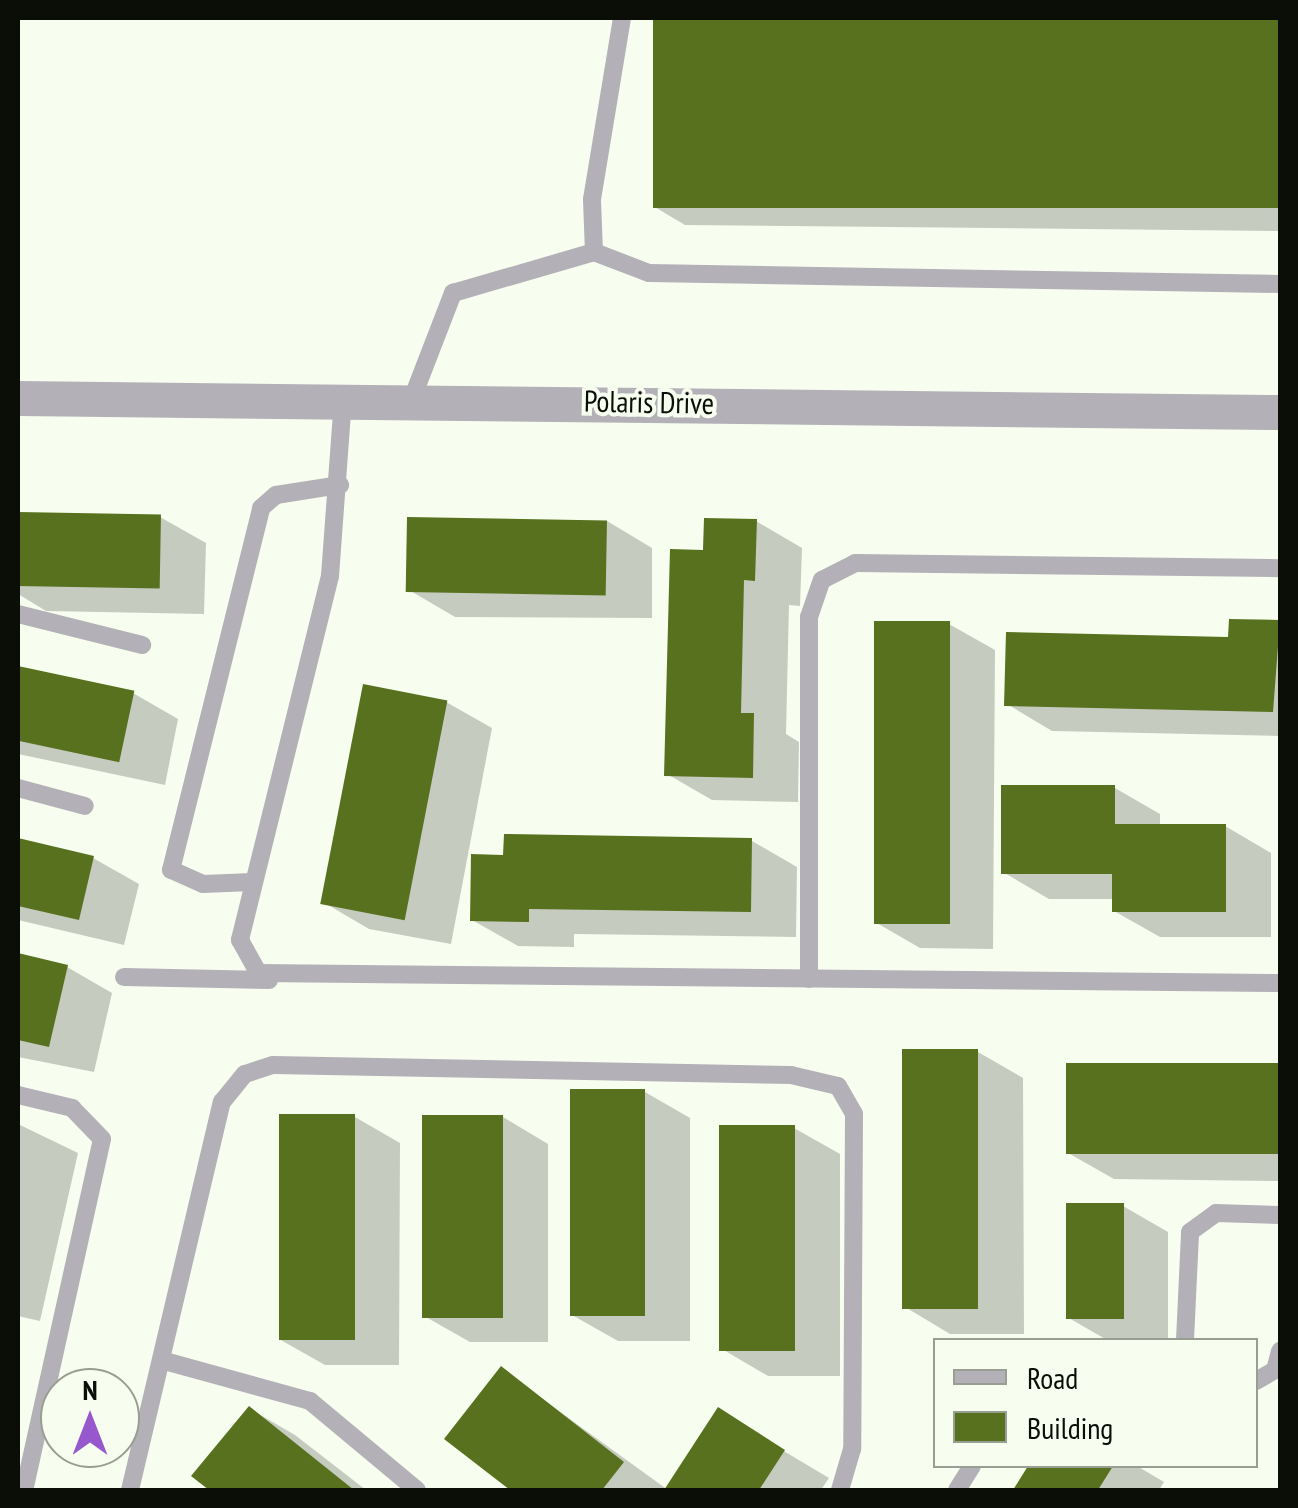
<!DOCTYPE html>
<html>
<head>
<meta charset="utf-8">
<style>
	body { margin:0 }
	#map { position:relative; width:1298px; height:1508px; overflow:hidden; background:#f8feef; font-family:"PT Sans Narrow",sans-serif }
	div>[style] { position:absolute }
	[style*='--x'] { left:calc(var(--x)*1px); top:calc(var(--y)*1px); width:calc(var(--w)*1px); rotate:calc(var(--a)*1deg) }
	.shadow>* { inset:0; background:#0003 }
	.building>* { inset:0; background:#58711f; transform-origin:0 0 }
	.service>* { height:18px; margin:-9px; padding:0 9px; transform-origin:9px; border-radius:9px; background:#b4b0b8 }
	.minor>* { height:35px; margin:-17.5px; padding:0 17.5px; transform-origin:17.5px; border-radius:17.5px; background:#b4b0b8 }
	span { translate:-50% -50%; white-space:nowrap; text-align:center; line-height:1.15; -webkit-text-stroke:8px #f8feef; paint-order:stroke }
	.street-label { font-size:30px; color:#0b0d07 }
	.frame { position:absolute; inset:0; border:20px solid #0b0d07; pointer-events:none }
	.legend { position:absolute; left:933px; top:1338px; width:325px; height:130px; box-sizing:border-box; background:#f8feef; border:2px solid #999e92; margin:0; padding:12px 18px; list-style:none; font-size:30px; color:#0b0d07 }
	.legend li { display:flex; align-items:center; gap:20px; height:50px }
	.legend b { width:50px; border:2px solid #999e92 }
	.north { position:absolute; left:40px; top:1368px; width:100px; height:100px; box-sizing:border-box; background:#f8feef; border:2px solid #999e92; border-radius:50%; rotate:0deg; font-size:28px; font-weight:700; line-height:40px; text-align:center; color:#0b0d07 }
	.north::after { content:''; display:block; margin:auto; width:35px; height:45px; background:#9757cd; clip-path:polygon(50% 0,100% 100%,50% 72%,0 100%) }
</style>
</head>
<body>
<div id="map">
	<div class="shadow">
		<div style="clip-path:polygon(655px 18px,1280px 18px,1280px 231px,685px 225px,653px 206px)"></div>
		<div style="clip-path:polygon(18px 514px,160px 517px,206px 543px,204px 614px,46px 611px,18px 594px)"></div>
		<div style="clip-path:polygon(607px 521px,652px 548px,652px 618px,455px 617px,409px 590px)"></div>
		<div style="clip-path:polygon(756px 521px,802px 548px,800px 606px,789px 605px,786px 734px,799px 742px,798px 802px,712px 800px,667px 774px,705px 552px)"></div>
		<div style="clip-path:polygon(1231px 621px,1280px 622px,1280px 736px,1052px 731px,1007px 704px,1231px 640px)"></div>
		<div style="clip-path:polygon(949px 624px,995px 650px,993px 949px,920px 948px,875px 922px)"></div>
		<div style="clip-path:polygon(18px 669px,133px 693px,178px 719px,165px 785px,18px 754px)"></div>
		<div style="clip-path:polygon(446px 702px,492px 728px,451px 944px,369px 929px,323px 902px)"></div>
		<div style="clip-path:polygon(1115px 788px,1160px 814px,1160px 826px,1225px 826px,1271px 853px,1271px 937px,1160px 937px,1114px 911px,1114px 899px,1049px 899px,1003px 872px)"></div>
		<div style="clip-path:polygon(18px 840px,93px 858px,139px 884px,124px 945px,18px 920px)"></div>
		<div style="clip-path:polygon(752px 841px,797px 867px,796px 937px,574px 934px,574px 947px,518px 946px,472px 920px)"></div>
		<div style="clip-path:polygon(18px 957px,67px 967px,112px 993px,94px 1072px,18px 1057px)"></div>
		<div style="clip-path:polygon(978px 1052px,1023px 1078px,1024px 1334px,950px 1334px,905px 1307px)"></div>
		<div style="clip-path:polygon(1069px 1065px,1280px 1066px,1280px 1181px,1114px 1179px,1068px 1153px)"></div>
		<div style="clip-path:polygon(645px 1092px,690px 1118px,690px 1341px,618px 1341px,572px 1315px)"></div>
		<div style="clip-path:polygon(355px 1117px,400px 1143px,399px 1365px,325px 1365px,279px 1339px)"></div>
		<div style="clip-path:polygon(503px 1117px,548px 1144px,548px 1342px,470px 1342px,424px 1316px)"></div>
		<div style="clip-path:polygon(18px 1124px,78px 1153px,40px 1321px,18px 1316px)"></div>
		<div style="clip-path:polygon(794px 1128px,840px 1154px,840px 1376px,768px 1376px,722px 1349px)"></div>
		<div style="clip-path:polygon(1123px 1206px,1168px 1232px,1168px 1340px,1107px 1340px,1067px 1317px)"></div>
		<div style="clip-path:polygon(502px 1370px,668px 1490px,762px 1438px,829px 1478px,821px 1490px,514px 1490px,447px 1439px)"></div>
		<div style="clip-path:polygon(250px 1409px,295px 1435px,366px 1490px,214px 1490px,195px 1476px)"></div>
		<div style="clip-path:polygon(1031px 1466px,1137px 1466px,1164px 1482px,1159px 1490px,1016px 1490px)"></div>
	</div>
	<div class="building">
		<div style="left:653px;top:18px;width:627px;height:190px"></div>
		<div style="left:18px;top:512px;width:143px;height:74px;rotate:1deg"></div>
		<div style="left:407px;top:517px;width:200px;height:75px;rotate:1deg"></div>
		<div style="clip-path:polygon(704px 518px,757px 519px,755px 581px,744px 580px,741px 713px,754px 713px,753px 778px,664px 776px,670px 549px,703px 550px)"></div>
		<div style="clip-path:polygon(1229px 619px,1280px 620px,1273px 712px,1004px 706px,1006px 632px,1228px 637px)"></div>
		<div style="left:874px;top:621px;width:76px;height:303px"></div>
		<div style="left:18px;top:666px;width:119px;height:73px;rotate:12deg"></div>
		<div style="left:363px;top:684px;width:86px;height:224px;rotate:11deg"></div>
		<div style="clip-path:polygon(1001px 785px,1115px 785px,1115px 824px,1226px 824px,1226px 912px,1112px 912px,1112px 874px,1001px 874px)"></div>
		<div style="clip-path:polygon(504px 834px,752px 838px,751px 912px,529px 909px,529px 922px,470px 921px,471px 854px,503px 855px)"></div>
		<div style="clip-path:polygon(18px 838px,94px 856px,79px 920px,18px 906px)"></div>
		<div style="clip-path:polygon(18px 953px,68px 965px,49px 1047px,18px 1040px)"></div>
		<div style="left:902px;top:1049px;width:76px;height:260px"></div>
		<div style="left:1066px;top:1063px;width:214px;height:91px"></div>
		<div style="left:570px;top:1089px;width:75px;height:227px"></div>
		<div style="left:279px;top:1114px;width:76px;height:226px"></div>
		<div style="left:422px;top:1115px;width:81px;height:203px"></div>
		<div style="left:795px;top:1125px;width:226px;height:76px;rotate:90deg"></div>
		<div style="left:1066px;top:1203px;width:58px;height:116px"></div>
		<div style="clip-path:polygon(501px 1366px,624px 1462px,602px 1490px,510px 1490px,444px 1439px)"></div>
		<div style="clip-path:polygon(249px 1406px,354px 1490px,209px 1490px,191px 1476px)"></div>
		<div style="clip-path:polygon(718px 1407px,785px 1450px,759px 1490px,664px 1490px)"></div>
		<div style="clip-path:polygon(1028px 1466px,1113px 1466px,1098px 1490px,1013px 1490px)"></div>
	</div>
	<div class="service">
		<div style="--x:622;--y:18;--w:184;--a:99.4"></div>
		<div style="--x:592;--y:200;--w:52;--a:87.8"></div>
		<div style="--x:594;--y:252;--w:59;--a:20.9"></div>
		<div style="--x:649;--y:273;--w:631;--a:1"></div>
		<div style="--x:343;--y:399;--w:177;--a:94.2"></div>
		<div style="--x:330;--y:576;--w:375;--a:103.9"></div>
		<div style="--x:240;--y:940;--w:38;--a:61"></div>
		<div style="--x:258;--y:973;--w:1022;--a:0.56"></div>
		<div style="--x:412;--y:399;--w:114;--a:-68.9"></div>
		<div style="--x:453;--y:293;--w:147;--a:-16.2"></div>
		<div style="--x:18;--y:614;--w:128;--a:14"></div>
		<div style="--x:18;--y:788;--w:69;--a:15"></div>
		<div style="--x:252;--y:882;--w:49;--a:177.7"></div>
		<div style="--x:203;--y:884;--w:35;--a:-156"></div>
		<div style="--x:171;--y:870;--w:373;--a:-76"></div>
		<div style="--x:261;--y:508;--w:20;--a:-41"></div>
		<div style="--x:276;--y:495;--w:65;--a:-8.9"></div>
		<div style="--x:124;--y:977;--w:145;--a:1.2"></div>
		<div style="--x:809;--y:979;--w:362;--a:-90"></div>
		<div style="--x:809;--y:617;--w:39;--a:-71"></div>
		<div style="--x:822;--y:580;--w:37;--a:-27"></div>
		<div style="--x:855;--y:563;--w:425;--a:0.7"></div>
		<div style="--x:18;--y:1095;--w:56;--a:13.5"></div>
		<div style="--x:72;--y:1108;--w:43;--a:45.9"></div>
		<div style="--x:102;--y:1139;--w:360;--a:102.5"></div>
		<div style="--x:1185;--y:1340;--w:108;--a:-87.3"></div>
		<div style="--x:1190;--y:1232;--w:32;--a:-36"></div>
		<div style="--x:1216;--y:1213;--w:64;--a:1.8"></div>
		<div style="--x:161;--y:1360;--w:155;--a:15.4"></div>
		<div style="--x:310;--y:1401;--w:139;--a:39.8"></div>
		<div style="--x:1256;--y:1381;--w:22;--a:-30"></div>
		<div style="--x:1275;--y:1370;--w:20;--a:-75"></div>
		<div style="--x:130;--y:1490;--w:399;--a:-76.7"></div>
		<div style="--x:222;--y:1102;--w:36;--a:-51"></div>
		<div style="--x:245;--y:1074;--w:29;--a:-18"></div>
		<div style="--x:273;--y:1065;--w:518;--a:1.11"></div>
		<div style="--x:791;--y:1075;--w:48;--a:13.2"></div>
		<div style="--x:838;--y:1086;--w:32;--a:60"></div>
		<div style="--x:854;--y:1114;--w:335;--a:90.3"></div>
		<div style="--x:852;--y:1449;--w:43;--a:106.3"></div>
		<div style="--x:957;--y:1490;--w:28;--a:-58"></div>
	</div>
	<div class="minor">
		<div style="--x:18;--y:398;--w:1262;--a:0.64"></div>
	</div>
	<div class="street-label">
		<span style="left:649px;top:402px;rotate:1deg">Polaris Drive</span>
	</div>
	<div class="frame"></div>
	<ul class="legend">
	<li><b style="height:12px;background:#b4b0b8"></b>Road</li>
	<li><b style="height:28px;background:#58711f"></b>Building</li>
	</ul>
	<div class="north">N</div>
</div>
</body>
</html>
